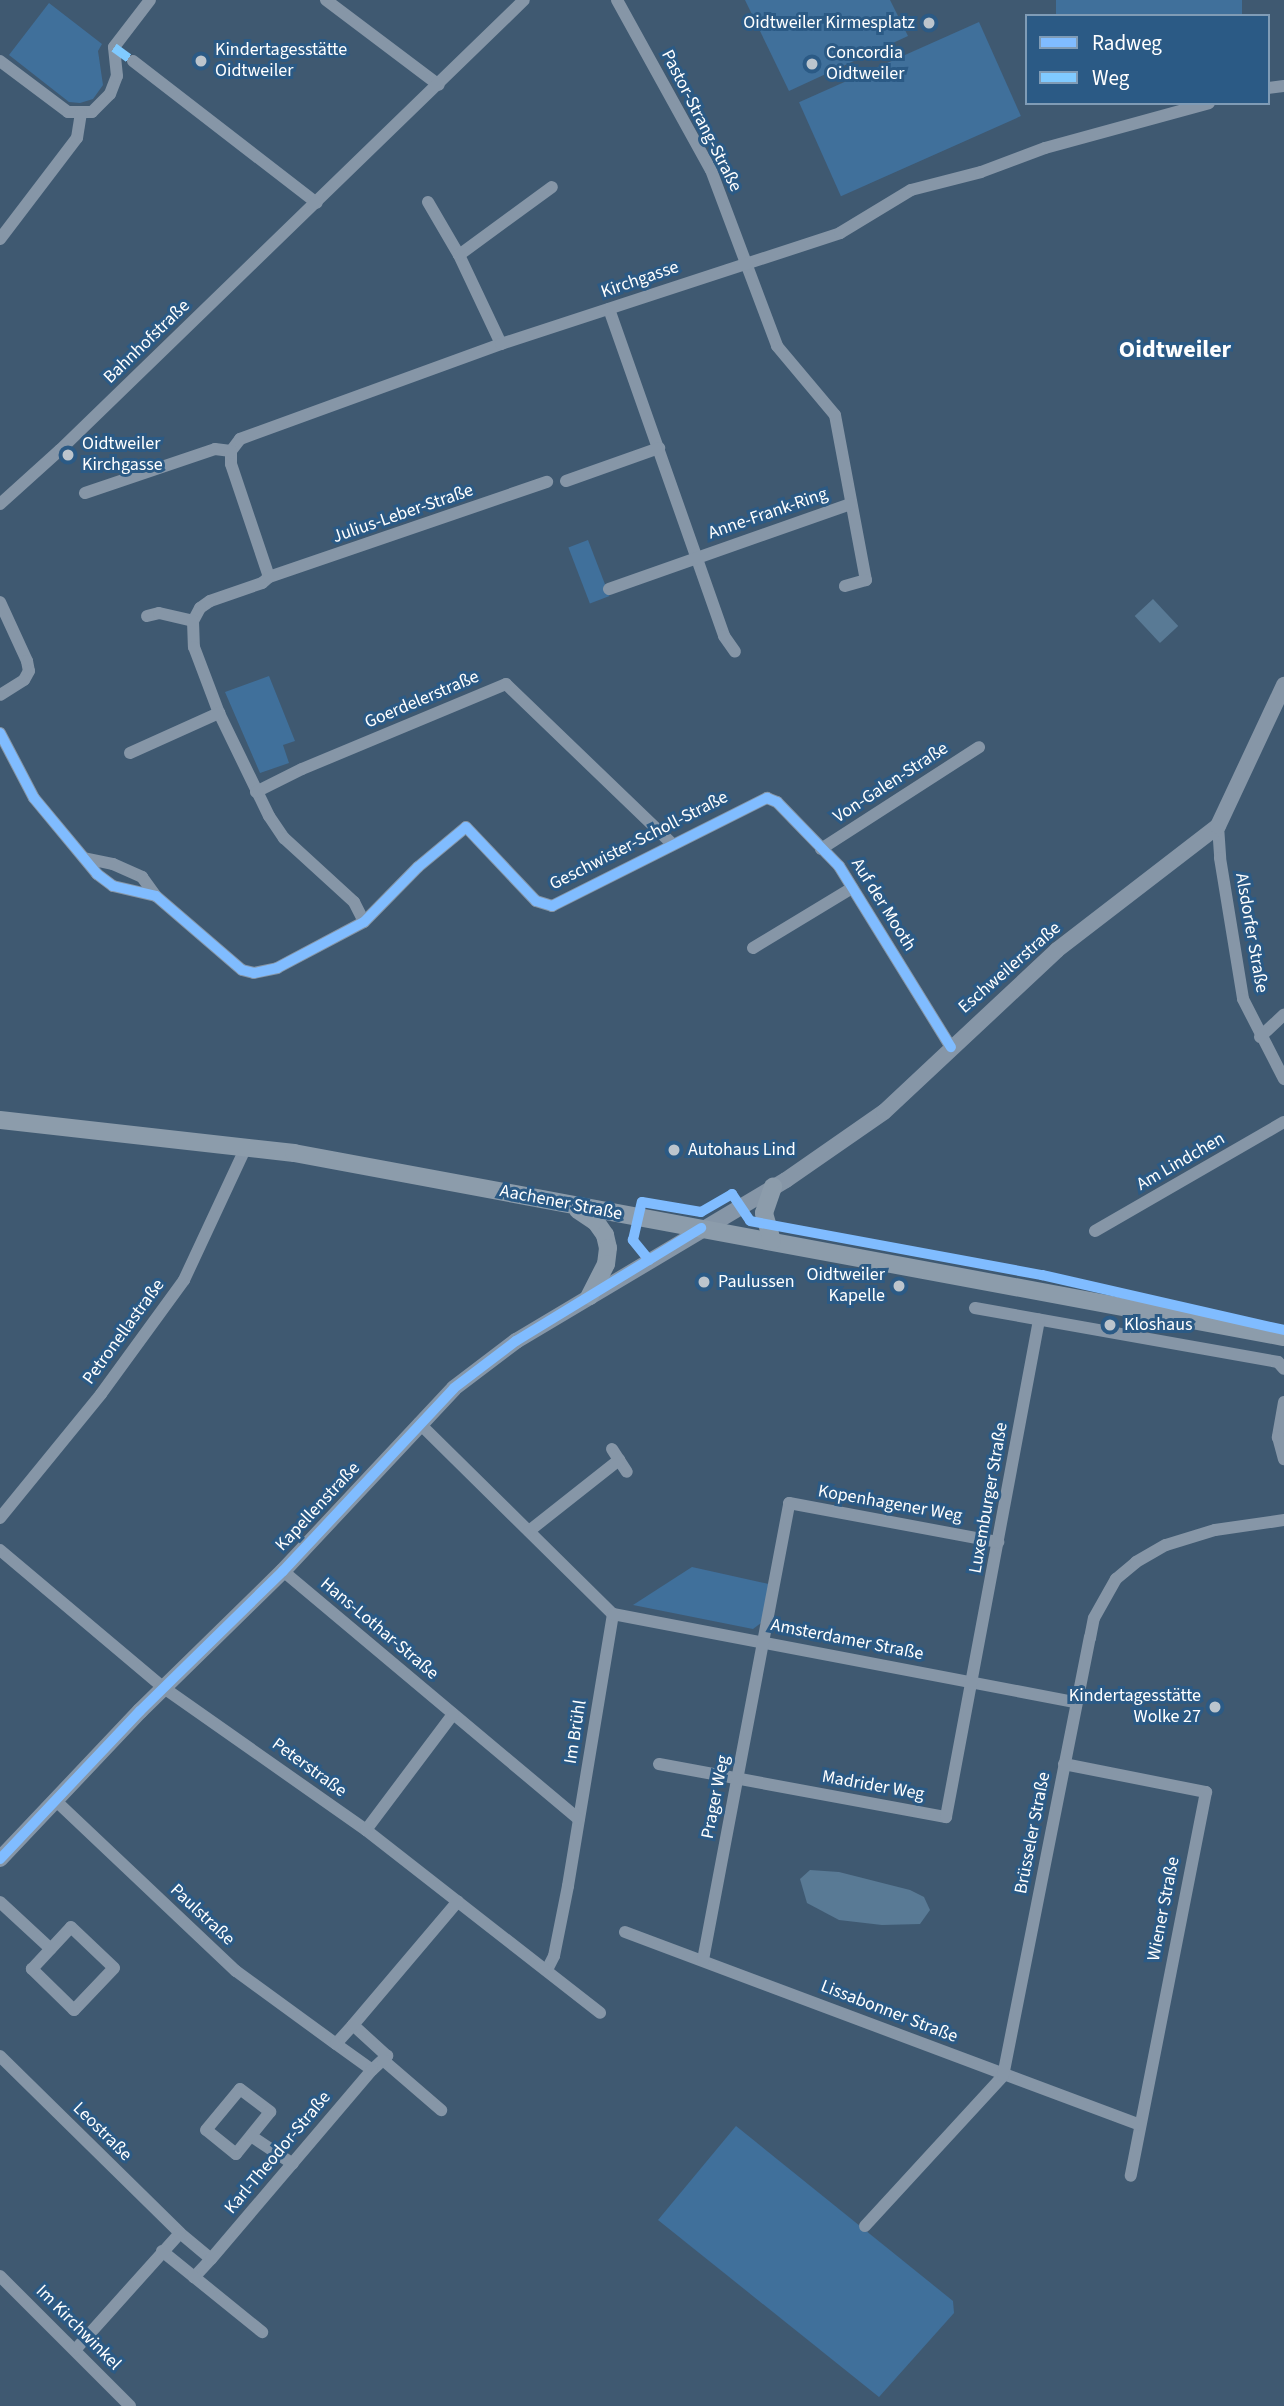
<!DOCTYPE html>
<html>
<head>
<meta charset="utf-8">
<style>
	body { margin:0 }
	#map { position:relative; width:1284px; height:2406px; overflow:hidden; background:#3f5971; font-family:"Source Sans 3",sans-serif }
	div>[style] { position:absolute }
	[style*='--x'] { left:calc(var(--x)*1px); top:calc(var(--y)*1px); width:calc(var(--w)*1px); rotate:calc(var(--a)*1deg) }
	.green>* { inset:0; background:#40709b; transform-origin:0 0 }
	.water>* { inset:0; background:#597a95; transform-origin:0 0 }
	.minor>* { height:12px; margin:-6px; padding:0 6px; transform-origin:6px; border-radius:6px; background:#8696a7 }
	.tertiary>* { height:16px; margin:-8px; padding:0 8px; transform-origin:8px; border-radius:8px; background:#8696a7 }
	.secondary>* { height:18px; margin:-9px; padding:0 9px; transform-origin:9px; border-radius:9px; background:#8c9cab }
	.quiet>* { height:9px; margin-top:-4.5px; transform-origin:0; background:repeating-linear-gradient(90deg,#80caff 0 18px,transparent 0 27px) }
	.cycleway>* { height:10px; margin:-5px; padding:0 5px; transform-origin:5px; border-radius:5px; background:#80bcff }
	.dots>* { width:19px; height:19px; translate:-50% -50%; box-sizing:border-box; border:4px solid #2b5a85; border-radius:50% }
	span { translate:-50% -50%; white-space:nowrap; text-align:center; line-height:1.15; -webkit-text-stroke:6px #2b5a85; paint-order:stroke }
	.poi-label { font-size:18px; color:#fff }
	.right { translate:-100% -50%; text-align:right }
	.left { translate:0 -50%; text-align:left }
	.street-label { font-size:18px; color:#fff }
	.district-label { font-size:24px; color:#fff; font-weight:700 }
	.legend { position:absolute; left:1025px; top:14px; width:245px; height:91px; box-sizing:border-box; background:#2b5a85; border:2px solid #809cb6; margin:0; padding:9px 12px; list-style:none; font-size:21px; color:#fff }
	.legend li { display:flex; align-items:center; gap:14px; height:35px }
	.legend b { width:35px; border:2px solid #809cb6 }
</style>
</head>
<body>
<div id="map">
	<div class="green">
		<div style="clip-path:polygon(745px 0,890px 0,908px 36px,789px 91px)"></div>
		<div style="left:1056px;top:0;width:186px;height:17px"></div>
		<div style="clip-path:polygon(49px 3px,102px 44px,98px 51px,103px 85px,93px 99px,80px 103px,69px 102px,9px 55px)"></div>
		<div style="left:979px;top:22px;width:103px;height:197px;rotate:66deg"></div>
		<div style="left:588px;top:540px;width:60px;height:21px;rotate:69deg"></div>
		<div style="clip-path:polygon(269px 676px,295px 741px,283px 745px,289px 763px,260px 773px,225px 692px)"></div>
		<div style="clip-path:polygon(692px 1567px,769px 1584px,761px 1623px,753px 1629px,633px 1605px)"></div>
		<div style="clip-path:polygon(736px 2126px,953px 2301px,954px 2313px,879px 2397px,658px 2220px)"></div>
	</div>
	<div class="water">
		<div style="left:1153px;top:599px;width:37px;height:25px;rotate:47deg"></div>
		<div style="clip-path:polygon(810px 1870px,839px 1872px,910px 1890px,924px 1897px,930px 1910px,920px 1924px,882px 1925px,839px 1920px,807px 1903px,800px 1879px)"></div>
	</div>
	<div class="minor">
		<div style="--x:326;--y:0;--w:141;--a:37"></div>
		<div style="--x:617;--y:0;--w:194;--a:61.1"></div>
		<div style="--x:711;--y:170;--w:188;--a:69.4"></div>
		<div style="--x:777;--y:346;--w:90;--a:50"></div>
		<div style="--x:835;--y:415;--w:168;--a:79.4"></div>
		<div style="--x:866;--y:580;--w:22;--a:164"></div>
		<div style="--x:0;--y:61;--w:85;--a:36.9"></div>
		<div style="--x:68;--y:112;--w:24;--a:0"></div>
		<div style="--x:92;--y:112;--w:25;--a:-45"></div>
		<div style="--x:110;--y:94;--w:19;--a:-69"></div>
		<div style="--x:117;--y:76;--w:29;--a:-96"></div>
		<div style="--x:114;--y:47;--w:59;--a:-52.5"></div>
		<div style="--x:133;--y:61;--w:232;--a:37.7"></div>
		<div style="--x:1268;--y:88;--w:16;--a:-7"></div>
		<div style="--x:428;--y:202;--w:61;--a:59.7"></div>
		<div style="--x:459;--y:255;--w:98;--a:64.7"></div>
		<div style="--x:0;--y:239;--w:127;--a:-52.7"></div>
		<div style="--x:77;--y:138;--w:24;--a:-81"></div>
		<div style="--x:459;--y:255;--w:115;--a:-36.2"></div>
		<div style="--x:609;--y:309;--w:347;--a:70.6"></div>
		<div style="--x:724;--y:636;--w:19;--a:55"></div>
		<div style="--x:231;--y:451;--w:15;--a:-53"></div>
		<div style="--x:240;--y:439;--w:278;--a:-20"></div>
		<div style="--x:501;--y:344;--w:357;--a:-18.1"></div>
		<div style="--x:840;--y:233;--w:83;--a:-31.2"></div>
		<div style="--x:911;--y:190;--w:72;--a:-14.4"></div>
		<div style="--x:981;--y:172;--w:68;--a:-20.6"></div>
		<div style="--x:1045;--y:148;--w:170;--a:-15.3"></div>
		<div style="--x:231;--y:451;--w:13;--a:90"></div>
		<div style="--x:231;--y:464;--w:119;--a:71.4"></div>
		<div style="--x:269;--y:577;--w:9;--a:139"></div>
		<div style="--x:262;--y:583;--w:55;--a:160.9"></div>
		<div style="--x:210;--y:601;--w:12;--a:145"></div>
		<div style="--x:200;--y:608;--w:15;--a:118"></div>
		<div style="--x:193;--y:621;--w:26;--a:88"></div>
		<div style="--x:194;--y:647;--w:71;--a:69.3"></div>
		<div style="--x:219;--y:713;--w:114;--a:64.1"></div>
		<div style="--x:269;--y:816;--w:27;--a:56"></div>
		<div style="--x:284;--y:838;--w:95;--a:42.4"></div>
		<div style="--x:354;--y:902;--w:22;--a:63"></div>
		<div style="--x:566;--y:481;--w:99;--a:-19.5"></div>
		<div style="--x:85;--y:493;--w:137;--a:-18.7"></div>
		<div style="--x:215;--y:449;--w:16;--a:7"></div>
		<div style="--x:0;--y:504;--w:81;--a:-42"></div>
		<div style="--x:60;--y:450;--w:646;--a:-44.12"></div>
		<div style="--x:269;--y:577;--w:294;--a:-18.9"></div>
		<div style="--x:609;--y:589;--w:256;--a:-19.4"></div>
		<div style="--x:0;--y:602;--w:65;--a:65.4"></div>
		<div style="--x:27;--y:661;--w:10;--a:79"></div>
		<div style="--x:29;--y:671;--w:10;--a:119"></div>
		<div style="--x:24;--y:680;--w:28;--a:148"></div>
		<div style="--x:147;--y:616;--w:12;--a:-14"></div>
		<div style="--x:159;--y:613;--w:35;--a:13"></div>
		<div style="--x:0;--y:733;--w:73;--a:62.4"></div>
		<div style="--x:34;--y:798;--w:99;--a:50.3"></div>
		<div style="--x:97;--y:874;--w:20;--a:37"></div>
		<div style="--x:113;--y:886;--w:44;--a:13.1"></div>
		<div style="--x:156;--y:896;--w:113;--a:40.7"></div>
		<div style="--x:242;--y:970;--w:12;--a:14"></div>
		<div style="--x:254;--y:973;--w:24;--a:-12"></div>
		<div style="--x:277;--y:968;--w:98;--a:-27.9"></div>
		<div style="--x:364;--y:922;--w:77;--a:-45.5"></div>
		<div style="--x:418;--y:867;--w:62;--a:-39.8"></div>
		<div style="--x:466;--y:827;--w:102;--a:46.6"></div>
		<div style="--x:536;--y:901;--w:17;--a:17"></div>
		<div style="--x:552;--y:906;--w:241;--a:-26.7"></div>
		<div style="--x:767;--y:798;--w:11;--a:22"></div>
		<div style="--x:777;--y:802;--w:89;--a:45.9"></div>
		<div style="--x:839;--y:866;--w:213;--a:58.3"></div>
		<div style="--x:130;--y:753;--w:98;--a:-24.2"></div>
		<div style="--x:256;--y:792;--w:51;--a:-26.6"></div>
		<div style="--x:302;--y:769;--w:221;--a:-22.6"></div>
		<div style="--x:506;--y:684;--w:231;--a:43.9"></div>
		<div style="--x:1218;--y:826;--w:32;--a:86"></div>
		<div style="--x:1220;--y:858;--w:143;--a:80.7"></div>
		<div style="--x:1243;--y:999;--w:90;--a:62.9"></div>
		<div style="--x:821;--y:849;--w:188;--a:-32.8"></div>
		<div style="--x:84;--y:858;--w:30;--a:12"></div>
		<div style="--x:113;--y:864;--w:32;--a:24"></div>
		<div style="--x:142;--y:877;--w:24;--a:54"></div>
		<div style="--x:753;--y:948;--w:116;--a:-31.2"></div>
		<div style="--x:1260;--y:1037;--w:33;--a:-43"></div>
		<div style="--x:1095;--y:1231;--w:218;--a:-30"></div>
		<div style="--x:975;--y:1308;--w:308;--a:10.1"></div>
		<div style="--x:1278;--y:1362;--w:9;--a:49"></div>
		<div style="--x:1284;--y:1402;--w:36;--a:100"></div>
		<div style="--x:1278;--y:1437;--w:23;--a:75"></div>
		<div style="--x:419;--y:1423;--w:272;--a:44.6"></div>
		<div style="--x:613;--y:1614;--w:276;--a:99.4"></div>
		<div style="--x:568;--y:1886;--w:71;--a:101.3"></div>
		<div style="--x:554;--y:1956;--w:16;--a:117"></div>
		<div style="--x:612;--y:1449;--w:27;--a:57"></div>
		<div style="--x:0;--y:1518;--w:160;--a:-50.8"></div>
		<div style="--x:101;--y:1394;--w:141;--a:-53.9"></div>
		<div style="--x:184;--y:1280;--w:147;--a:-65"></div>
		<div style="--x:529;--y:1531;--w:115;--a:-38.3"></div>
		<div style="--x:0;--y:1550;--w:214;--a:40.1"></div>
		<div style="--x:164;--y:1688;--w:247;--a:35.1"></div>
		<div style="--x:366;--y:1830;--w:297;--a:38"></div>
		<div style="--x:283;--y:1571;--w:386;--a:40"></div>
		<div style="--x:613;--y:1614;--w:470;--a:10.8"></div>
		<div style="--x:659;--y:1764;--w:292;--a:10.5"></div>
		<div style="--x:946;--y:1817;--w:506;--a:-79.4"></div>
		<div style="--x:1064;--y:1764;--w:145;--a:11.2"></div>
		<div style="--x:1206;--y:1792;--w:391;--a:101.1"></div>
		<div style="--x:55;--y:1800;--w:249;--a:43.4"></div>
		<div style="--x:236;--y:1971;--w:124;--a:36.1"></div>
		<div style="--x:336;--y:2044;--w:44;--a:35.8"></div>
		<div style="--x:372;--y:2070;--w:21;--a:-43"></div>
		<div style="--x:387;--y:2056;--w:46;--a:-137.6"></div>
		<div style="--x:353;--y:2025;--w:25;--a:132"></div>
		<div style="--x:366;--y:1830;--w:145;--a:-53.1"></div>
		<div style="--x:0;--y:1902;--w:69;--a:42.7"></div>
		<div style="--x:71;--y:1927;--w:59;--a:43.6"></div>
		<div style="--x:114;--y:1968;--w:58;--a:133.6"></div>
		<div style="--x:74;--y:2010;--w:59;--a:-135.7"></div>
		<div style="--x:32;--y:1969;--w:57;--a:-47.1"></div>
		<div style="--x:625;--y:1932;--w:550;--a:20.54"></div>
		<div style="--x:703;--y:1960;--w:465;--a:-79.3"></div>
		<div style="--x:789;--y:1503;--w:213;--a:10.6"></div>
		<div style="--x:353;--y:2025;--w:162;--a:-49.7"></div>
		<div style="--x:0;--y:2056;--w:252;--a:44.5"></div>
		<div style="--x:180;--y:2233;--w:40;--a:40"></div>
		<div style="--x:211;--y:2259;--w:25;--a:133"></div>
		<div style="--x:383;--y:2060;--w:77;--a:40.8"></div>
		<div style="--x:240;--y:2089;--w:38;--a:37"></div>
		<div style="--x:270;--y:2112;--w:54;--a:129"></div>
		<div style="--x:236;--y:2154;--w:38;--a:-141"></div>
		<div style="--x:206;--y:2130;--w:53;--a:-50.3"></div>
		<div style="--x:251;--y:2136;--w:50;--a:33.7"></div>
		<div style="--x:865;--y:2226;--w:204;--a:-47.4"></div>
		<div style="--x:1003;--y:2076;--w:447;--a:-78.8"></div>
		<div style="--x:1090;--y:1638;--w:20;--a:-79"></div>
		<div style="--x:1094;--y:1618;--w:45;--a:-60.6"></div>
		<div style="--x:1116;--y:1579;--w:26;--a:-40"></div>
		<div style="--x:1136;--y:1562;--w:34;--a:-30"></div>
		<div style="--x:1166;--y:1545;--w:51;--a:-17"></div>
		<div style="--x:1215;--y:1530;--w:70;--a:-8.2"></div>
		<div style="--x:162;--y:2251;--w:129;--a:39"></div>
		<div style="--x:211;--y:2259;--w:248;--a:-49.6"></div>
		<div style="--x:0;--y:2276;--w:184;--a:45"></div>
		<div style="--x:75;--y:2350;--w:157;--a:-48.1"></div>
	</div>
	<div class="tertiary">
		<div style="--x:0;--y:1859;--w:204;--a:-46.6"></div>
		<div style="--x:140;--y:1711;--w:200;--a:-44.4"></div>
		<div style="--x:283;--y:1571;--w:250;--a:-46.9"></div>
		<div style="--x:454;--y:1388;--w:78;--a:-37.2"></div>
		<div style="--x:516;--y:1341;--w:314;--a:-30.8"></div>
		<div style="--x:786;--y:1180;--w:119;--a:-34.8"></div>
		<div style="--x:884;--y:1112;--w:237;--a:-43.1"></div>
		<div style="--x:1057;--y:950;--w:203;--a:-37.6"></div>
		<div style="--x:1218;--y:826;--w:156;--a:-64.9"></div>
	</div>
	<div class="secondary">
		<div style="--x:0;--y:1120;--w:296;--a:6.4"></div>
		<div style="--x:294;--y:1153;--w:1007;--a:10.53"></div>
		<div style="--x:578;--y:1210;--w:22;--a:34"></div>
		<div style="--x:596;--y:1222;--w:16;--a:55"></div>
		<div style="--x:605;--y:1235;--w:13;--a:77"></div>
		<div style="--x:608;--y:1248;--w:16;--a:97"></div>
		<div style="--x:606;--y:1264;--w:36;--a:117"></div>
		<div style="--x:772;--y:1241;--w:29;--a:-106"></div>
		<div style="--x:764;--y:1213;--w:28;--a:-71"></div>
	</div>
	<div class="quiet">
		<div style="--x:114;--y:47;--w:24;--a:36"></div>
	</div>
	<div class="cycleway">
		<div style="--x:0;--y:733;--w:73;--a:62.4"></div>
		<div style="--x:34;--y:798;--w:99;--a:50.3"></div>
		<div style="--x:97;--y:874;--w:20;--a:37"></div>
		<div style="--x:113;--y:886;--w:44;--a:13.1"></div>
		<div style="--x:156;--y:896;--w:113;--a:40.7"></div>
		<div style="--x:242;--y:970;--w:12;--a:14"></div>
		<div style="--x:254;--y:973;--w:24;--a:-12"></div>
		<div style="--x:277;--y:968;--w:98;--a:-27.9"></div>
		<div style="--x:364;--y:922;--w:77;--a:-45.5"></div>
		<div style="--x:418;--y:867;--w:62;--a:-39.8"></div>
		<div style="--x:466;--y:827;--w:102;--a:46.6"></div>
		<div style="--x:536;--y:901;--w:17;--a:17"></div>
		<div style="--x:552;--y:906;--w:241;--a:-26.7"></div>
		<div style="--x:767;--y:798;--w:11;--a:22"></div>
		<div style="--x:777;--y:802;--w:89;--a:45.9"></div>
		<div style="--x:839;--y:866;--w:213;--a:58.3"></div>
		<div style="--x:649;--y:1260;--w:26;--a:-129"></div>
		<div style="--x:633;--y:1240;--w:39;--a:-77"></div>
		<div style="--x:642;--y:1202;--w:60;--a:9.6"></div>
		<div style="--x:701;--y:1212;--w:36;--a:-30"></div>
		<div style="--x:732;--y:1194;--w:32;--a:56"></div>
		<div style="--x:750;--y:1221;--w:297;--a:10.5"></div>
		<div style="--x:1042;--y:1275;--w:248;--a:12.8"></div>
		<div style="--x:0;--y:1859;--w:204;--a:-46.6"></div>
		<div style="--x:140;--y:1711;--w:200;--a:-44.4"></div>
		<div style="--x:283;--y:1571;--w:250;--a:-46.9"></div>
		<div style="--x:454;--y:1388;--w:78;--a:-37.2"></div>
		<div style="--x:516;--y:1341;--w:217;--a:-31.4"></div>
	</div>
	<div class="dots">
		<div style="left:929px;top:23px;background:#bcc5cd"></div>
		<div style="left:201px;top:61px;background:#bcc5cd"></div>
		<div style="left:812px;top:64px;background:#bcc5cd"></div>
		<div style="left:68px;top:455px;background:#bcc5cd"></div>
		<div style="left:674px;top:1150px;background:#bcc5cd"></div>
		<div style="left:704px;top:1282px;background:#bcc5cd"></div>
		<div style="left:899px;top:1286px;background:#bcc5cd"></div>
		<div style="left:1110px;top:1325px;background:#bcc5cd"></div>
		<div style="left:1215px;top:1707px;background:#bcc5cd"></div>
	</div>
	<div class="poi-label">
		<span class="right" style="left:915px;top:23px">Oidtweiler Kirmesplatz</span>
		<span class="left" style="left:215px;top:61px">Kindertagesstätte<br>Oidtweiler</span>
		<span class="left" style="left:826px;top:64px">Concordia<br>Oidtweiler</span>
		<span class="left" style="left:82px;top:455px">Oidtweiler<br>Kirchgasse</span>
		<span class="left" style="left:688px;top:1150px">Autohaus Lind</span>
		<span class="right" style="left:885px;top:1286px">Oidtweiler<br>Kapelle</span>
		<span class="left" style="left:718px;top:1282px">Paulussen</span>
		<span class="left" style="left:1124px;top:1325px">Kloshaus</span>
		<span class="right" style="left:1201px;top:1707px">Kindertagesstätte<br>Wolke 27</span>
	</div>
	<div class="street-label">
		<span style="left:701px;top:121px;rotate:63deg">Pastor-Strang-Straße</span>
		<span style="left:640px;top:280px;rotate:-19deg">Kirchgasse</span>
		<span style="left:147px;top:342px;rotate:-44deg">Bahnhofstraße</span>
		<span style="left:403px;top:514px;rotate:-19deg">Julius-Leber-Straße</span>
		<span style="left:768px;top:514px;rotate:-19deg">Anne-Frank-Ring</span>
		<span style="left:422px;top:700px;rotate:-23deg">Goerdelerstraße</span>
		<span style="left:891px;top:783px;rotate:-33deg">Von-Galen-Straße</span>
		<span style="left:639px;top:841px;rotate:-27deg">Geschwister-Scholl-Straße</span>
		<span style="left:883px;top:905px;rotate:58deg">Auf der Mooth</span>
		<span style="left:1251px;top:933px;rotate:80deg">Alsdorfer Straße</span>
		<span style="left:1010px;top:968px;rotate:-41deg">Eschweilerstraße</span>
		<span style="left:1181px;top:1162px;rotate:-30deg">Am Lindchen</span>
		<span style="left:561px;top:1203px;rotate:11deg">Aachener Straße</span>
		<span style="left:124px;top:1332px;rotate:-54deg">Petronellastraße</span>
		<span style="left:989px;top:1498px;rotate:-80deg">Luxemburger Straße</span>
		<span style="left:890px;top:1504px;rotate:10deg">Kopenhagener Weg</span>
		<span style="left:318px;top:1507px;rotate:-47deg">Kapellenstraße</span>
		<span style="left:379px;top:1629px;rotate:40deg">Hans-Lothar-Straße</span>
		<span style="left:847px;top:1640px;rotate:11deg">Amsterdamer Straße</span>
		<span style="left:576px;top:1732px;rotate:-81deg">Im Brühl</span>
		<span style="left:309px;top:1768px;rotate:36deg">Peterstraße</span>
		<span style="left:873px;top:1786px;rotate:10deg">Madrider Weg</span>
		<span style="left:716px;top:1797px;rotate:-79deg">Prager Weg</span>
		<span style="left:1033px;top:1833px;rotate:-79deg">Brüsseler Straße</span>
		<span style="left:1164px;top:1909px;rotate:-79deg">Wiener Straße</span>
		<span style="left:202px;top:1915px;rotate:43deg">Paulstraße</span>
		<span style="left:889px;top:2012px;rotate:21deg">Lissabonner Straße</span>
		<span style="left:102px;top:2132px;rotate:45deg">Leostraße</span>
		<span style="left:278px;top:2153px;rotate:-50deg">Karl-Theodor-Straße</span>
		<span style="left:78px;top:2328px;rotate:45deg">Im Kirchwinkel</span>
	</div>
	<div class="district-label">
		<span style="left:1175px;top:350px">Oidtweiler</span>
	</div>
	<ul class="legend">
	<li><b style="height:9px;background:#80bcff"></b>Radweg</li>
	<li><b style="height:9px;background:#80caff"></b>Weg</li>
	</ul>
</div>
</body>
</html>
